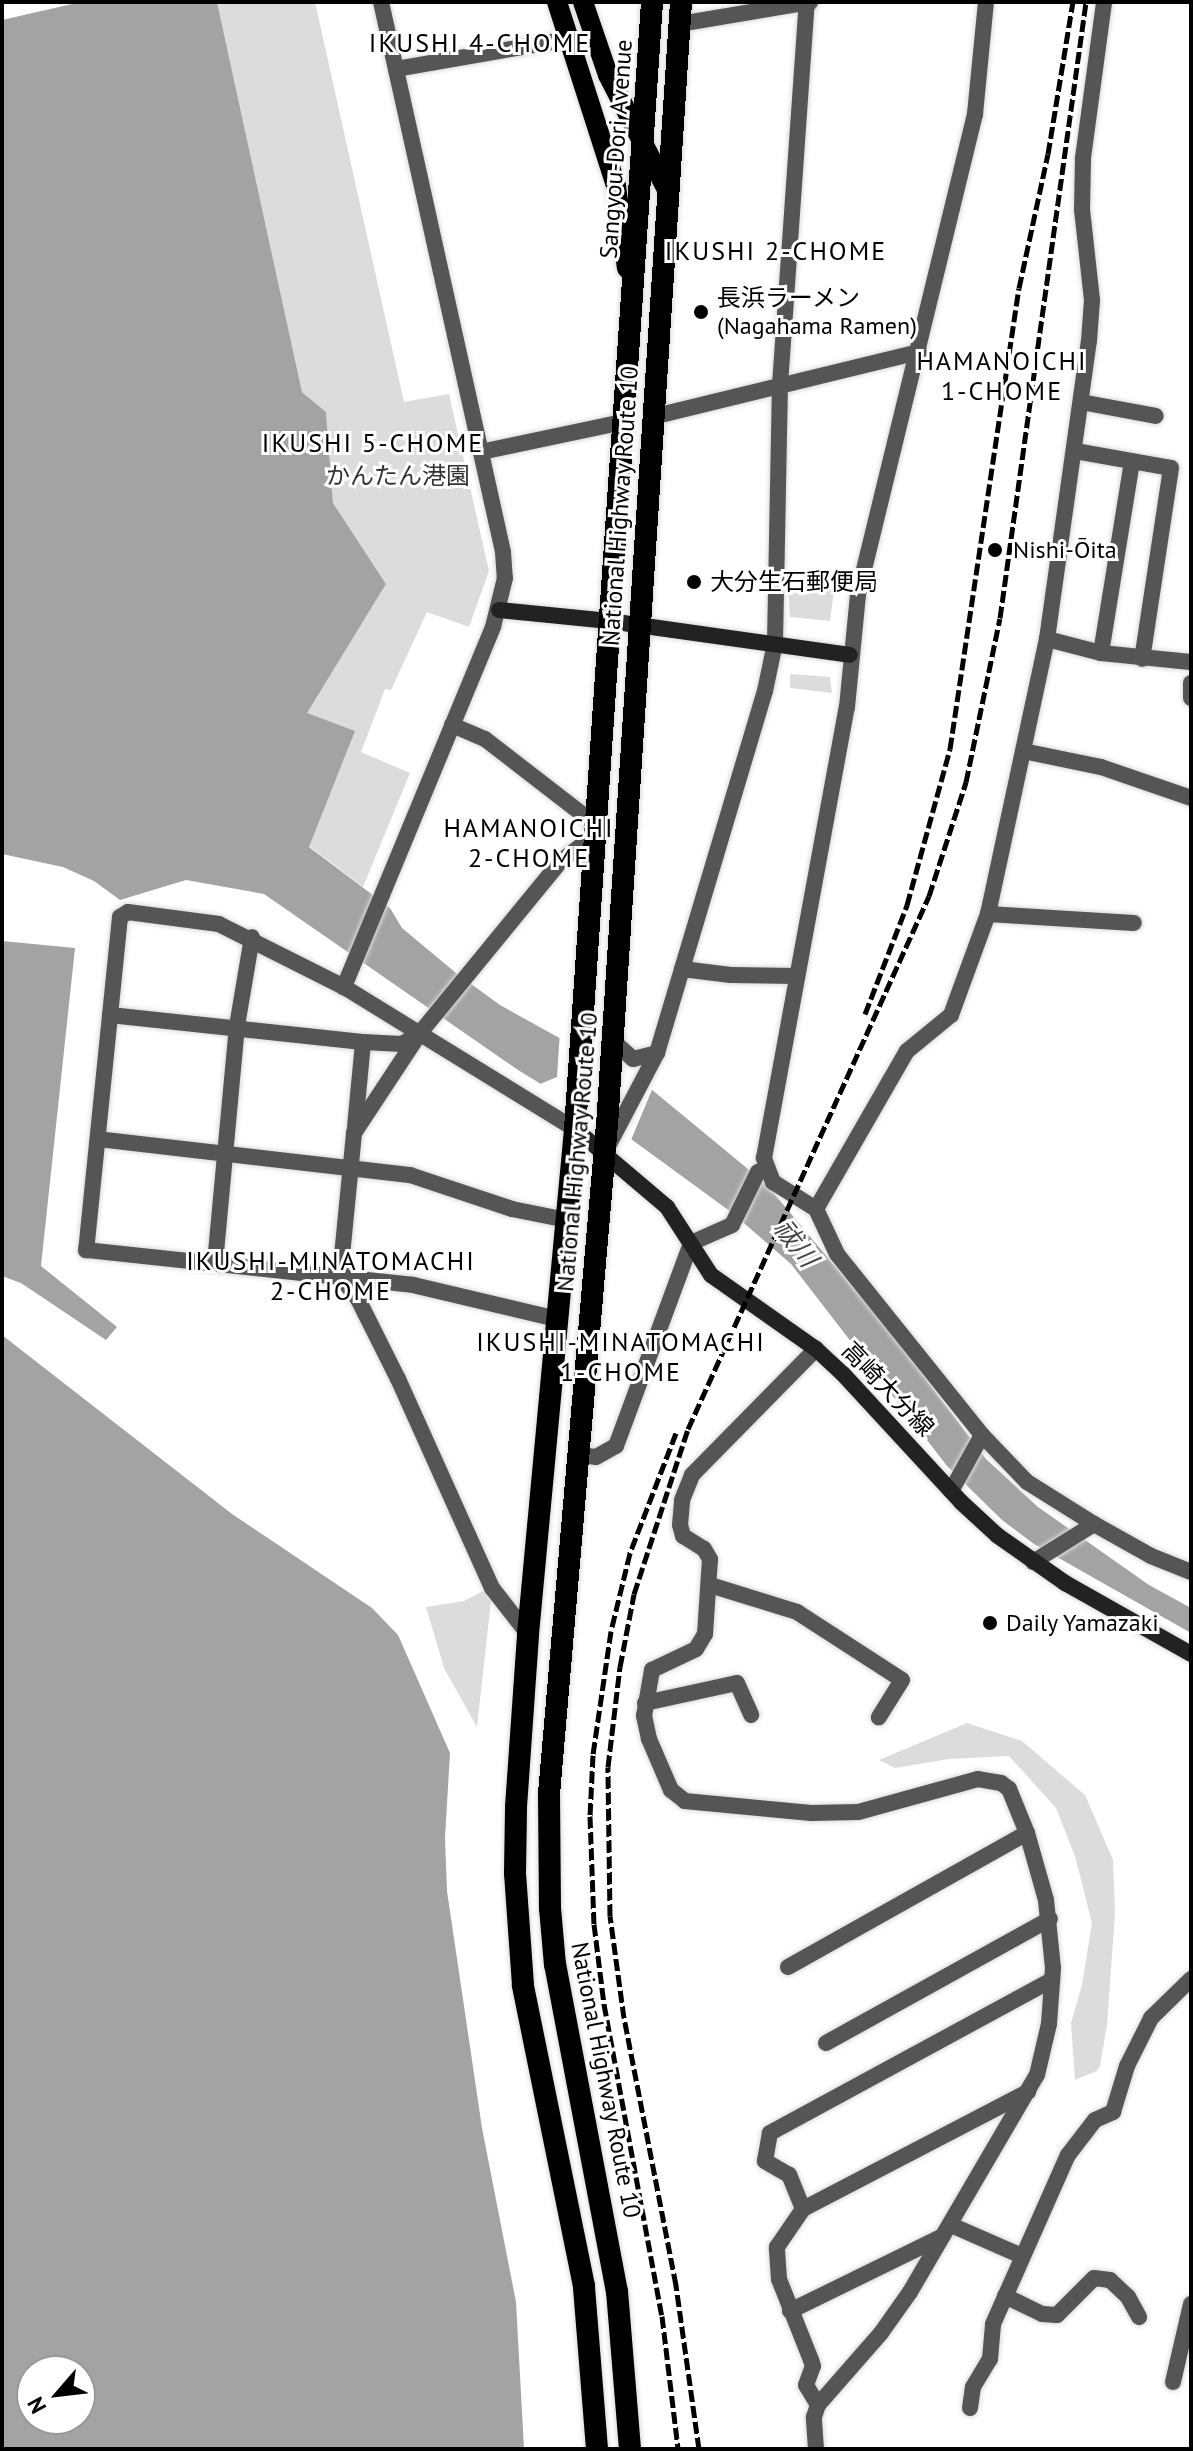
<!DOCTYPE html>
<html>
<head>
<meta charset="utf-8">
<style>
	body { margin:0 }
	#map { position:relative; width:1193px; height:2451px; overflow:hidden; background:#fff; font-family:"PT Sans","Noto Sans JP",sans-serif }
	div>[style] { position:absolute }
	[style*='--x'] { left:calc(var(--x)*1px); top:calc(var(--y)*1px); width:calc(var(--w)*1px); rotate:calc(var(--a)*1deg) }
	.green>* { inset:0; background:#dcdcdc }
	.water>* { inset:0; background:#a3a3a3 }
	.pier>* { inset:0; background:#fff }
	.roads { filter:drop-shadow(0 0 2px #dbdbdb) drop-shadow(0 0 2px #dbdbdb) }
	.minor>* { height:16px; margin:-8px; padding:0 8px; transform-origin:8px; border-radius:8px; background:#555 }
	.tertiary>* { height:16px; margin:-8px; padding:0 8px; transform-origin:8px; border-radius:8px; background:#555 }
	.secondary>* { height:16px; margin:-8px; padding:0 8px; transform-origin:8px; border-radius:8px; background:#222 }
	.primary>* { height:20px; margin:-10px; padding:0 10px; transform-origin:10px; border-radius:10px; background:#000 }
	.trunk>* { height:22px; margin:-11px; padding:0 11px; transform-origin:11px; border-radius:11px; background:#000 }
	.rail>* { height:5px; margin-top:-2.5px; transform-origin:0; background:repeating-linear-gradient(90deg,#000 0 12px,transparent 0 16px) }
	.dots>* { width:22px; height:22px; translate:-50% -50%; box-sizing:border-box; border:4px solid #fff; border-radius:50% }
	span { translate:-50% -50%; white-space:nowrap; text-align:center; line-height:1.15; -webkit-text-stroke:6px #fff; paint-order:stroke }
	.street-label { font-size:24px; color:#000 }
	.poi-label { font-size:24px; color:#000 }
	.left { translate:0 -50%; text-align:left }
	.park-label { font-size:24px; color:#333 }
	.neighbourhood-label { font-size:26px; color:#000; letter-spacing:2px }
	.water-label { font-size:26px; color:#444; font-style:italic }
	.frame { position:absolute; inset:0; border:4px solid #000; pointer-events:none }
	.north { position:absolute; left:16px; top:2355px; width:80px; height:80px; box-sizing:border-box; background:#fff; border:2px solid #999; border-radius:50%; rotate:242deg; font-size:22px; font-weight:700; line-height:32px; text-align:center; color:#000 }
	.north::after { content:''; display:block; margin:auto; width:28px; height:36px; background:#000; clip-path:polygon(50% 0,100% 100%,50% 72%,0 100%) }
</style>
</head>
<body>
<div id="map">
	<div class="green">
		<div style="clip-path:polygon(217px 2px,315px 2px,404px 402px,449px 394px,489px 571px,469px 627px,427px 612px,391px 690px,385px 689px,361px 752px,410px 773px,363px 887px,309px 846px,354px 732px,306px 714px,386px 584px,333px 503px,326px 412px,302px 392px)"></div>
		<div style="clip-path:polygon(788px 584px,834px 590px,830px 621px,790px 617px)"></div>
		<div style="clip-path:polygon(790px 674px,830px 677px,832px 693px,790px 688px)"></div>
		<div style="clip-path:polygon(483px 1591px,490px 1593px,491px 1601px,477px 1727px,444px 1668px,426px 1607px,464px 1601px)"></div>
		<div style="clip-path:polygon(967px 1723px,1022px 1741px,1085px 1795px,1113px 1860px,1115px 1914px,1107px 2025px,1100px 2066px,1097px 2071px,1075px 2080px,1071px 2023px,1082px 1985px,1092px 1923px,1075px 1856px,1056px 1808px,1009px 1756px,949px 1759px,895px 1768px,879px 1760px)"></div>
	</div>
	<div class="water">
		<div style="clip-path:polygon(81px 2px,217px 2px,302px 392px,326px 412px,333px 503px,386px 584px,307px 713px,355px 731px,309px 847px,390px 908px,402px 928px,456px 973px,500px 1005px,651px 1089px,766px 1184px,891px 1333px,986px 1459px,1038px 1507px,1149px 1585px,1191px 1608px,1191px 1633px,1034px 1544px,1002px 1520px,947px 1466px,791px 1264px,731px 1212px,631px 1139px,518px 1070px,264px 894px,186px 880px,120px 900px,94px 881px,63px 867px,2px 854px,2px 20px)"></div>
		<div style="clip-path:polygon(2px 941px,75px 948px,41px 1266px,117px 1327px,106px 1340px,21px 1283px,2px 1276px)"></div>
		<div style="clip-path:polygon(evenodd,2px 1335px,232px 1514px,372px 1608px,398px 1635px,450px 1753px,445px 1838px,447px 1891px,482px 2128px,516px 2302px,524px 2449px,2px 2449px,2px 1335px,32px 2371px,80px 2371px,80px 2419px,32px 2419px,32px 2371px)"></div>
	</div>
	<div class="pier">
		<div style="clip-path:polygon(560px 1031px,654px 1085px,631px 1140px,540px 1084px,557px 1077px)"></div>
	</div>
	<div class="roads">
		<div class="minor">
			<div style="--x:1081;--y:402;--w:76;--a:10.6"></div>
			<div style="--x:1075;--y:451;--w:97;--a:10"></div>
			<div style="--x:1171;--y:468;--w:193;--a:98.6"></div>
			<div style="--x:1047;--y:639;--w:56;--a:14.5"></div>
			<div style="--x:1101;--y:653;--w:90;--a:5.7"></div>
			<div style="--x:1101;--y:653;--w:194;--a:-80.8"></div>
			<div style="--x:1191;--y:683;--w:15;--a:90"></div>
			<div style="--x:452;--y:725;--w:36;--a:23"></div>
			<div style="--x:485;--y:739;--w:139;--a:37.7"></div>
			<div style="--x:1023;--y:751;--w:80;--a:11.6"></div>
			<div style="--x:1101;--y:767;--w:95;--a:19"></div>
			<div style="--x:988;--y:914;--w:146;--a:3.5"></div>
			<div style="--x:682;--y:969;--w:49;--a:7"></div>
			<div style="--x:731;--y:975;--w:66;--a:0.9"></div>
			<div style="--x:344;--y:987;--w:140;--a:-153.3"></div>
			<div style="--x:219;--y:924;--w:92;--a:-172.5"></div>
			<div style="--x:128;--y:912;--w:9;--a:148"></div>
			<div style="--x:120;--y:917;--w:335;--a:95.8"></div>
			<div style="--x:86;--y:1250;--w:329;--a:6.1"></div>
			<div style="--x:413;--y:1285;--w:148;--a:13.3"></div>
			<div style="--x:110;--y:1015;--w:254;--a:6.1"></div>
			<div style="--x:363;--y:1042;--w:39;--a:3"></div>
			<div style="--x:402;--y:1044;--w:20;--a:-30"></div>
			<div style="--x:613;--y:1041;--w:27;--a:42"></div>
			<div style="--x:633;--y:1059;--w:25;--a:-14"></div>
			<div style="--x:355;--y:1127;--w:85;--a:-84.6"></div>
			<div style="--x:98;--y:1139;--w:314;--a:6.6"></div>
			<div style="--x:410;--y:1175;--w:108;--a:18.4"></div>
			<div style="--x:512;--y:1209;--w:56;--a:11.3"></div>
			<div style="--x:606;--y:1150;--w:110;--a:-62.3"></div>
			<div style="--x:657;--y:1053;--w:378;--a:-73.4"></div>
			<div style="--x:765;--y:691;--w:49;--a:-78.2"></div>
			<div style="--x:775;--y:643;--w:258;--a:-88.9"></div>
			<div style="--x:780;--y:385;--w:384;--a:-86"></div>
			<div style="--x:816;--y:1209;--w:51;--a:-147.9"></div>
			<div style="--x:773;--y:1182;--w:26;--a:-111"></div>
			<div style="--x:764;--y:1158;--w:459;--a:-79.6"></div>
			<div style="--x:847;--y:707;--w:114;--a:-84.4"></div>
			<div style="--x:858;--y:594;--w:494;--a:-76.3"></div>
			<div style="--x:975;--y:114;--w:113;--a:-84.4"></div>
			<div style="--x:215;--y:1263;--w:238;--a:-84.7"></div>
			<div style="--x:237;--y:1026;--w:90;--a:-80.4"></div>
			<div style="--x:578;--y:1455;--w:18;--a:6"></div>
			<div style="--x:596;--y:1457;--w:23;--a:-29"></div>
			<div style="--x:616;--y:1446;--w:216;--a:-69.7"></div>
			<div style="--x:691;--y:1243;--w:45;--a:-23.7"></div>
			<div style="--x:732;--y:1225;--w:59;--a:-63.9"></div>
			<div style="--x:758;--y:1172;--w:8;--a:-23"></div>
			<div style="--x:951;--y:1491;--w:64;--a:-61"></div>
			<div style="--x:1094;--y:1524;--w:79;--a:-147.9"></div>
			<div style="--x:1027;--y:1482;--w:65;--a:-133.8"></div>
			<div style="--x:982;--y:1435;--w:232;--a:-128.7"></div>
			<div style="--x:837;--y:1254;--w:50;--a:-115"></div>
			<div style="--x:816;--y:1209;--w:182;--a:-60.1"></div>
			<div style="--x:907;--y:1051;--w:57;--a:-39.3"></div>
			<div style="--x:951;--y:1015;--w:108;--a:-69.9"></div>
			<div style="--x:988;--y:914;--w:281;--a:-77.9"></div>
			<div style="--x:1047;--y:639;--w:301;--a:-82"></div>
			<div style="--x:1089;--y:341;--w:41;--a:-85.8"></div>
			<div style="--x:1092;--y:300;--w:91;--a:-96.3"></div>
			<div style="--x:1082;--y:210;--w:52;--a:-88.9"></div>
			<div style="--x:1083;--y:158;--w:157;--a:-82.3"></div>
			<div style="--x:1033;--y:1562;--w:72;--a:-31.9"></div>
			<div style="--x:710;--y:1585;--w:91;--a:17.2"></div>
			<div style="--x:797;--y:1612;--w:125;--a:32.9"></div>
			<div style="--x:902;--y:1680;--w:44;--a:121.9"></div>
			<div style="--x:528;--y:1634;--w:58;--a:-128"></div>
			<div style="--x:492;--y:1588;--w:229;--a:-114.2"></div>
			<div style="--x:398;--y:1379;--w:89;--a:-116.6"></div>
			<div style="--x:358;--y:1299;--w:29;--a:-128"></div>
			<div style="--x:340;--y:1276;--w:144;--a:-84.4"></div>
			<div style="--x:354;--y:1133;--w:120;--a:-56.6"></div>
			<div style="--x:420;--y:1033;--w:222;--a:-50.7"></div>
			<div style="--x:561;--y:861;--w:43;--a:-37.4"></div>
			<div style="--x:645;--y:1703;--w:94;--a:-12.3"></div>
			<div style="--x:737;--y:1683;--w:35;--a:66"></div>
			<div style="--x:788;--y:1967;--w:274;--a:-29.3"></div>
			<div style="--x:826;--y:2043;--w:256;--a:-29"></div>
			<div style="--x:803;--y:2209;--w:254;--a:-27.5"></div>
			<div style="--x:951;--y:2225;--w:77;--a:23.6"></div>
			<div style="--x:1005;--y:2296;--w:41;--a:25.9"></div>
			<div style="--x:1042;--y:2314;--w:15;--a:4"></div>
			<div style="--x:1057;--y:2315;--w:52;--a:-45"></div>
			<div style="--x:1094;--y:2278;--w:16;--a:7"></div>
			<div style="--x:1110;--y:2280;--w:25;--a:43"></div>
			<div style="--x:1128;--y:2297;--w:23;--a:61"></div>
			<div style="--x:790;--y:2311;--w:170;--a:-26.1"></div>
			<div style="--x:1173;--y:2382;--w:80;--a:-77"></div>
			<div style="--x:818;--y:2405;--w:23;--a:-121"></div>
			<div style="--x:806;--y:2385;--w:20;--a:-70"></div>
			<div style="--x:813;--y:2366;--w:6;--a:-108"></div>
			<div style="--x:811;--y:2360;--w:87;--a:-111.6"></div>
			<div style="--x:779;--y:2279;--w:32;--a:-94"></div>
			<div style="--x:777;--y:2247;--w:46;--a:-55.6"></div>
			<div style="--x:803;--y:2209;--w:37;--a:-112"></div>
			<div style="--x:789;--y:2175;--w:28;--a:-150"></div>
			<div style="--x:765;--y:2161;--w:28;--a:-80"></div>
			<div style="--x:770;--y:2133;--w:321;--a:-28.5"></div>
			<div style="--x:970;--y:2408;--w:21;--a:-82"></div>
			<div style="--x:973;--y:2387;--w:33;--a:-59"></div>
			<div style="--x:990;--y:2359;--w:35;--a:-85"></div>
			<div style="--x:993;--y:2324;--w:185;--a:-66.1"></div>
			<div style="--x:1068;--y:2155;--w:44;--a:-52.4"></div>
			<div style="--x:1095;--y:2120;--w:20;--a:-24"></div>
			<div style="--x:1113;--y:2112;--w:48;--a:-73.1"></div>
			<div style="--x:1127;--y:2066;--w:54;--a:-63.4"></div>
			<div style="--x:1151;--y:2018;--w:56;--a:-44.3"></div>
			<div style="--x:816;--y:2449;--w:32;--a:-94"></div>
			<div style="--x:814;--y:2417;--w:13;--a:-72"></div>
			<div style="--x:818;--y:2405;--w:96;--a:-48.8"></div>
			<div style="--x:881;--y:2333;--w:50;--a:-54.7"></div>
			<div style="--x:910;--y:2292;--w:251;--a:-59.7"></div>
			<div style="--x:1037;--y:2075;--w:52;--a:-76.8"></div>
			<div style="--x:1049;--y:2024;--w:56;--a:-85.9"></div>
			<div style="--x:1053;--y:1968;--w:68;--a:-95.9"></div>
			<div style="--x:1046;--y:1900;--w:70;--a:-105.8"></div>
			<div style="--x:1027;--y:1833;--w:48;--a:-112.2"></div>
			<div style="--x:1009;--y:1789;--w:10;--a:-143"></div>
			<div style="--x:1001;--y:1783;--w:23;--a:-170"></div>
			<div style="--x:978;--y:1779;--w:124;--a:164.6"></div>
			<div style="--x:858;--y:1812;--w:47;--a:178.8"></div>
			<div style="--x:811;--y:1813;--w:127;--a:-174.6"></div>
			<div style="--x:685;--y:1801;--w:18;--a:-142"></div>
			<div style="--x:671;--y:1790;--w:56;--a:-113.3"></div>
			<div style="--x:649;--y:1739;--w:24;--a:-102"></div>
			<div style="--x:644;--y:1716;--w:47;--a:-80.1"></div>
			<div style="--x:652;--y:1670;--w:49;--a:-25.5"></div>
			<div style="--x:696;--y:1649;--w:17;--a:-59"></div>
			<div style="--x:705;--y:1634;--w:75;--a:-86.2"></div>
			<div style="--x:710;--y:1559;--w:12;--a:-121"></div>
			<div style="--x:704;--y:1549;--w:25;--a:-148"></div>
			<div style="--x:683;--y:1536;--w:11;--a:-105"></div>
			<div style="--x:680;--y:1525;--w:25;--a:-85"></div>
			<div style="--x:682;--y:1500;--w:27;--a:-68"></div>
			<div style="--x:692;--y:1475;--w:177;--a:-45.5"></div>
		</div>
		<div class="tertiary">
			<div style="--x:381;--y:2;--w:563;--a:77.49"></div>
			<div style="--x:503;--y:552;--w:26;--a:86"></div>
			<div style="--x:505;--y:578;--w:50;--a:103.8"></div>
			<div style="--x:493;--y:627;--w:390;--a:112.5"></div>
			<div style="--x:344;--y:987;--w:271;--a:31.6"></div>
			<div style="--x:679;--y:24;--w:133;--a:-9.5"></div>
			<div style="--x:396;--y:69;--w:175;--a:-9.9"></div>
			<div style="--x:652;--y:417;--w:275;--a:-13.7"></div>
			<div style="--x:481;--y:452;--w:145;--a:-11.9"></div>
			<div style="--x:1094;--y:1524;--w:65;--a:29.3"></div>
			<div style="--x:1151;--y:1556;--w:43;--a:21.8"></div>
		</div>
		<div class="secondary">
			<div style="--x:499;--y:610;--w:111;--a:5.7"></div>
			<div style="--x:609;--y:621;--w:243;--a:8"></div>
			<div style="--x:575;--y:1129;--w:121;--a:40.3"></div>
			<div style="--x:667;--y:1207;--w:81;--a:57.1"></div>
			<div style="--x:711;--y:1275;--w:128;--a:35.2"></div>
			<div style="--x:816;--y:1349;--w:37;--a:43"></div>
			<div style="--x:843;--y:1374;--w:174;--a:47.3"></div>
			<div style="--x:961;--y:1502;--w:50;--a:42.6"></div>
			<div style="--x:998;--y:1536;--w:82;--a:35"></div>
			<div style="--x:1065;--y:1583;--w:145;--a:29.4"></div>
		</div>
		<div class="primary">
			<div style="--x:557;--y:2;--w:193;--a:72.2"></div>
			<div style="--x:616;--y:186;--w:83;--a:82.4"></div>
			<div style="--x:583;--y:2;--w:77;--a:71.1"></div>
			<div style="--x:608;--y:75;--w:127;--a:62.8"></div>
		</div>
		<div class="trunk">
			<div style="--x:597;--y:2449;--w:164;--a:-94.6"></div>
			<div style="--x:584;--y:2286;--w:307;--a:-101.5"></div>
			<div style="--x:523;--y:1985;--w:112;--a:-94.1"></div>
			<div style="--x:515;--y:1873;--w:66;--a:-89.1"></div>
			<div style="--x:516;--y:1807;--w:173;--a:-86"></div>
			<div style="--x:528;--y:1634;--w:507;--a:-84.68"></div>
			<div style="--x:575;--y:1129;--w:1130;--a:-86.09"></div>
			<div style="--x:630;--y:2449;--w:158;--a:-94.7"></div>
			<div style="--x:617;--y:2292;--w:333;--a:-100.7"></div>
			<div style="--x:555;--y:1965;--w:57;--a:-95"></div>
			<div style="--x:550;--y:1908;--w:114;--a:-90.5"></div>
			<div style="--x:549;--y:1794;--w:672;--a:-85.05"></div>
			<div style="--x:607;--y:1125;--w:1125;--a:-86.23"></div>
		</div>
	</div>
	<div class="rail">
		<div style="--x:865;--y:1014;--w:117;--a:-68.9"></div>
		<div style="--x:907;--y:905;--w:162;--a:-74.6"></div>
		<div style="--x:950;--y:749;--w:466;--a:-81.5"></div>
		<div style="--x:1019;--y:288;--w:137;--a:-77.8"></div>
		<div style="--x:1048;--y:154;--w:154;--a:-80.7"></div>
		<div style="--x:676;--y:1433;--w:129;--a:111"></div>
		<div style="--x:630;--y:1553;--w:80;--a:103.7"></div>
		<div style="--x:611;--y:1631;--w:125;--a:98.3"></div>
		<div style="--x:593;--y:1755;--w:61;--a:92.8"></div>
		<div style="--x:590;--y:1816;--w:108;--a:87.9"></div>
		<div style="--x:594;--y:1924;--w:81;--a:82.9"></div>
		<div style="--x:604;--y:2004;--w:317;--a:79.5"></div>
		<div style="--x:662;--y:2316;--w:134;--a:83.1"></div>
		<div style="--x:699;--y:2449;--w:166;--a:-98"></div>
		<div style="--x:676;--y:2285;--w:272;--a:-101"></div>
		<div style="--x:624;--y:2018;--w:103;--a:-97.8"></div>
		<div style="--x:610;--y:1916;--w:149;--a:-90.8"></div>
		<div style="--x:608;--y:1767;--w:101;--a:-83.2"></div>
		<div style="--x:620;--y:1667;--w:74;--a:-79.1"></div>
		<div style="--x:634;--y:1594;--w:174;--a:-71.9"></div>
		<div style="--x:688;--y:1429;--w:585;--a:-65.67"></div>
		<div style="--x:929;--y:896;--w:120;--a:-72"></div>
		<div style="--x:966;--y:782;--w:167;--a:-78.3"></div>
		<div style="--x:1000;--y:618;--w:622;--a:-82.05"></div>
	</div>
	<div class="dots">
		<div style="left:701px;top:312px;background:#000"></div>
		<div style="left:995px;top:550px;background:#000"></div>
		<div style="left:694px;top:582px;background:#000"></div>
		<div style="left:990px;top:1623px;background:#000"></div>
	</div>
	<div class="street-label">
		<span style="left:616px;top:149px;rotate:-86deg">Sangyou-Dori Avenue</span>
		<span style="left:620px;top:506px;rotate:-86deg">National Highway Route 10</span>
		<span style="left:577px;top:1152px;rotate:-85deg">National Highway Route 10</span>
		<span style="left:888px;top:1389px;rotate:46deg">高崎大分線</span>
		<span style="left:606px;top:2080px;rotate:79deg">National Highway Route 10</span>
	</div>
	<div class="poi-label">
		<span class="left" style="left:717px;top:312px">長浜ラーメン<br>(Nagahama Ramen)</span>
		<span class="left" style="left:1013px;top:550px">Nishi-Ōita</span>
		<span class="left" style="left:710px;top:582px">大分生石郵便局</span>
		<span class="left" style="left:1006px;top:1623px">Daily Yamazaki</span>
	</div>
	<div class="park-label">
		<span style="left:398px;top:476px">かんたん港園</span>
	</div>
	<div class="neighbourhood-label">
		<span style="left:480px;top:43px">IKUSHI 4-CHOME</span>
		<span style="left:776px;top:251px">IKUSHI 2-CHOME</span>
		<span style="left:1002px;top:376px">HAMANOICHI<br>1-CHOME</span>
		<span style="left:373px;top:443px">IKUSHI 5-CHOME</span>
		<span style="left:529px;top:843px">HAMANOICHI<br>2-CHOME</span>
		<span style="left:331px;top:1276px">IKUSHI-MINATOMACHI<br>2-CHOME</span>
		<span style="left:621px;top:1357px">IKUSHI-MINATOMACHI<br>1-CHOME</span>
	</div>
	<div class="water-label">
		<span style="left:796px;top:1243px;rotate:52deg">祓川</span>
	</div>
	<div class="frame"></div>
	<div class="north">N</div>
</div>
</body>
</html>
